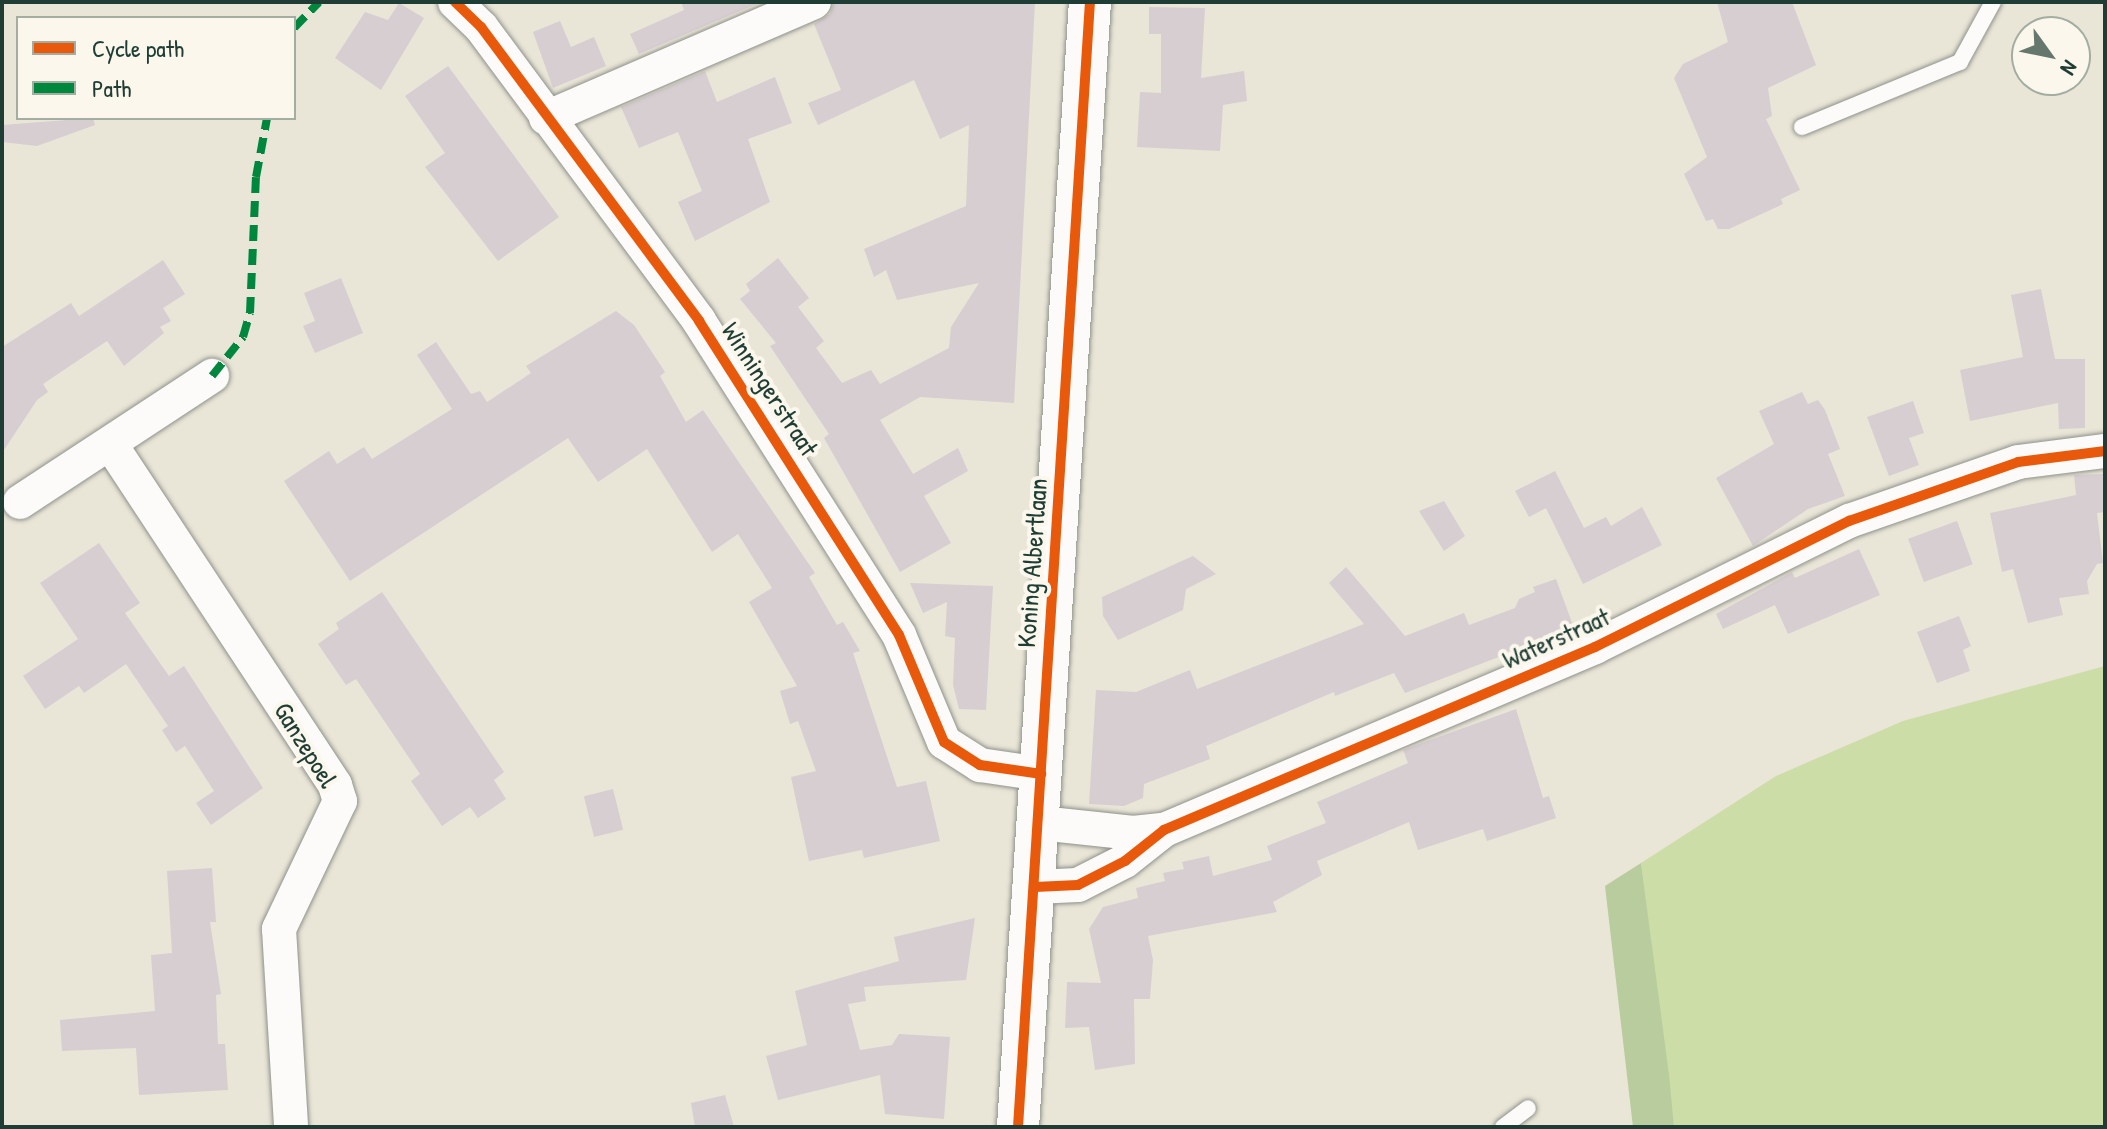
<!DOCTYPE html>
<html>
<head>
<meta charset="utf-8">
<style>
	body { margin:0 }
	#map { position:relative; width:2107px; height:1129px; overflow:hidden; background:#e9e5d7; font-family:"Patrick Hand",sans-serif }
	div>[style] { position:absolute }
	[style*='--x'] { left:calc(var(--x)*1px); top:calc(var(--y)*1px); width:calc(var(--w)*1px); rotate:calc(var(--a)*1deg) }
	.green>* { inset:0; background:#ccdda7 }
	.forest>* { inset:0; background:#b8cc9d }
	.building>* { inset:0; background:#d7ced1; transform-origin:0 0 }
	.roads { filter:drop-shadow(0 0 2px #8f928a) drop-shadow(0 0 2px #8f928a) }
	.service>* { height:16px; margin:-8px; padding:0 8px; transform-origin:8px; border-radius:8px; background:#fcfbf9 }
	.minor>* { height:34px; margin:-17px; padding:0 17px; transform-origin:17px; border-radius:17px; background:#fcfbf9 }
	.tertiary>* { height:42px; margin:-21px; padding:0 21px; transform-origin:21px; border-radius:21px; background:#fcfbf9 }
	.quiet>* { height:8px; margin-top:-4px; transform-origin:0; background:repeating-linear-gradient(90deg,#00873e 0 16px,transparent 0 24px) }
	.cycleway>* { height:10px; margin:-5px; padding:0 5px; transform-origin:5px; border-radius:5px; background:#e8590c }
	span { translate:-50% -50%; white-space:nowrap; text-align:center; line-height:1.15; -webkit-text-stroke:8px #fbf7ec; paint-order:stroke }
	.street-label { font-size:26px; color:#1f3d34 }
	.frame { position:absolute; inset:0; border:4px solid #1f3d34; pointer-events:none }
	.legend { position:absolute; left:16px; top:16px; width:280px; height:104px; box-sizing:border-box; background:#fbf7ec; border:2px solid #a3ada2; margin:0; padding:10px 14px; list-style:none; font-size:24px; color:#1f3d34 }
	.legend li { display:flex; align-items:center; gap:16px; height:40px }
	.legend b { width:40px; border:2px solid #a3ada2 }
	.north { position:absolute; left:2011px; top:16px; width:80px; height:80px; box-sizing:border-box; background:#fbf7ec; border:2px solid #a3ada2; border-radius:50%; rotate:123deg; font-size:22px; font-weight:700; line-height:32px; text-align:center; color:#1f3d34 }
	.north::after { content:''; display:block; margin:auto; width:28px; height:36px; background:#66786d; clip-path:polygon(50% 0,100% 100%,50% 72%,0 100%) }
</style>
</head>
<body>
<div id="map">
	<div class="green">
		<div style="clip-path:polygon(2105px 666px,2105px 1127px,1674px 1127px,1641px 863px,1776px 776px,1903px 721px)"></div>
	</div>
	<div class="forest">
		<div style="clip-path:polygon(1641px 863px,1669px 1075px,1674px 1127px,1633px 1127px,1605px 886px)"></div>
	</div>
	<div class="building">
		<div style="clip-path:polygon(681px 2px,761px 2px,639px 54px,630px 34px,684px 10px)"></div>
		<div style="clip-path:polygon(834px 2px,1035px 2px,1014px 403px,920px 397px,880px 420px,913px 474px,958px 448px,968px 471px,924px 496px,951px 543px,900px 572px,824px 438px,829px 434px,770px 346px,776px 343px,740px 299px,750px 291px,746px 284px,778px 258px,809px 298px,798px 307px,824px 341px,816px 348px,842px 383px,871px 370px,880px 384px,949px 348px,951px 327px,979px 283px,897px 300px,886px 270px,874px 277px,864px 249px,966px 206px,969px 125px,940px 139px,914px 80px,818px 125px,808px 103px,841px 90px,814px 24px,830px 14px)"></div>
		<div style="clip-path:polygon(1717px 2px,1792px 2px,1816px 65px,1768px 88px,1772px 116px,1766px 119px,1800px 190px,1781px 199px,1783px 204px,1729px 229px,1718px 229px,1713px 219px,1706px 221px,1684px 174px,1707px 157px,1674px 78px,1683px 64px,1728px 42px)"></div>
		<div style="clip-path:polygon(399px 3px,424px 18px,381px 90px,335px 58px,365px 12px,388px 20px)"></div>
		<div style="clip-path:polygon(1149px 7px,1205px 8px,1201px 78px,1244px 71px,1247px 101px,1223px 105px,1220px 151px,1137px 147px,1140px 92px,1161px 93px,1161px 34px,1149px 34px)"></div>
		<div style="clip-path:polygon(560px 21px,571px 47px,594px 37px,606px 66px,553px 88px,533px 32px)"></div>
		<div style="clip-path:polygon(448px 66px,559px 217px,498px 261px,425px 167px,445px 153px,405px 96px)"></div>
		<div style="clip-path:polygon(705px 71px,717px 102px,775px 77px,792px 123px,748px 139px,770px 202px,695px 241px,678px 202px,702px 191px,678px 132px,639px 148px,621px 107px)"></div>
		<div style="clip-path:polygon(93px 118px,95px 125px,37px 146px,2px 142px,2px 125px)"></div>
		<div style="clip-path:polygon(163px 260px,185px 294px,163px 308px,171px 321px,160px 327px,164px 333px,124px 366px,107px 341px,43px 384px,48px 392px,37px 400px,2px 453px,2px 347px,71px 303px,79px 316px)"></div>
		<div style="clip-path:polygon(341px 278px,363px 333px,315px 353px,303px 326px,315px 321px,304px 293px)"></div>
		<div style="clip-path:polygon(2041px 289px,2055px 359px,2085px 359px,2085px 428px,2059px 429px,2058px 403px,1970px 421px,1960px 370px,2023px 357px,2011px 295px)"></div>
		<div style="clip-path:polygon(616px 311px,634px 325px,665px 372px,660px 376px,686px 422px,703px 410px,815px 573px,809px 577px,837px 625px,843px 622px,860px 651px,853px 653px,897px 787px,926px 781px,940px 841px,864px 858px,862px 850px,809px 861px,791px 777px,816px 771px,798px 721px,790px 724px,780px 691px,797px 686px,749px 602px,772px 588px,738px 534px,712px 552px,647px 449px,598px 482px,568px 438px,350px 581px,284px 481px,329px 451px,337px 464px,364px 447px,372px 459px,452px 409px,417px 355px,436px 342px,471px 394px,480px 391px,487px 402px,531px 373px,526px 366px)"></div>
		<div style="clip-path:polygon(1802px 392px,1808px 404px,1818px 400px,1825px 410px,1840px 449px,1828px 454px,1845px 496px,1808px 509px,1753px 546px,1716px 478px,1774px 444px,1759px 411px)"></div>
		<div style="clip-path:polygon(1913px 401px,1924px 433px,1909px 438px,1919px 465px,1889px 476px,1867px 417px)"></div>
		<div style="clip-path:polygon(1555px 471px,1584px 528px,1606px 517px,1611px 526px,1642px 507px,1662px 545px,1583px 584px,1546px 508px,1529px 517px,1515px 491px)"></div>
		<div style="clip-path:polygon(2105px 474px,2105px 512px,2097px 513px,2103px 563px,2097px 564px,2087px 581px,2089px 594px,2059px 598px,2063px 615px,2028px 623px,2013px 569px,2002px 572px,1990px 513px,2076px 495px,2074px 475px)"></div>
		<div style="clip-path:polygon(1444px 501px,1465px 536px,1444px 551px,1419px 511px)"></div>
		<div style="left:1957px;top:521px;width:46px;height:52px;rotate:70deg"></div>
		<div style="clip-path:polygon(99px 543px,140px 603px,125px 613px,169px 676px,184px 666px,263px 788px,211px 825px,196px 803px,214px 791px,185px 746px,176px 752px,162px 730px,168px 726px,126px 664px,84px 693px,79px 686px,45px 709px,23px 676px,78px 639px,40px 583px)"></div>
		<div style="clip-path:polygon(1859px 549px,1880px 595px,1788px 634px,1775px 605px,1723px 629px,1716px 614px,1792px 572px,1795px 578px)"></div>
		<div style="clip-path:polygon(1193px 556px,1216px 574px,1186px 589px,1183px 610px,1118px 640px,1103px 616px,1102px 597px)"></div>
		<div style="clip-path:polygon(1346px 567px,1405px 636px,1464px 613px,1469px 625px,1515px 608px,1519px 599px,1535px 592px,1533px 587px,1556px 579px,1574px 628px,1405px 693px,1394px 673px,1335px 696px,1334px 692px,1206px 746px,1210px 759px,1144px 784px,1143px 798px,1124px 806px,1089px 804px,1096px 690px,1136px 692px,1190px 670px,1197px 689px,1364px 624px,1329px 583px)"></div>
		<div style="clip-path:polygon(910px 583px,993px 586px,986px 710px,959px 709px,953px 685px,955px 638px,945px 636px,947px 602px,923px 613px)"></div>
		<div style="clip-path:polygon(382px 592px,504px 772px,494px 780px,506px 799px,478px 818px,470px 807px,442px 826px,411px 781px,420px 774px,356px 679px,346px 685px,318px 644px,339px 629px,336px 623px)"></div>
		<div style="clip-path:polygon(1959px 616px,1971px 646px,1963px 650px,1970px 671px,1937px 683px,1917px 632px)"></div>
		<div style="clip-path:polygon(1516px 709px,1543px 798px,1549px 796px,1556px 818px,1487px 841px,1483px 829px,1418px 850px,1409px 822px,1317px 861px,1322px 875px,1273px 902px,1277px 912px,1148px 936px,1153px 960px,1150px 999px,1134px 999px,1135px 1064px,1095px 1070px,1089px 1027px,1065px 1028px,1067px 982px,1101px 983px,1089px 929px,1103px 907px,1138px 898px,1136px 888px,1165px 881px,1163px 873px,1184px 869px,1182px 862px,1209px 856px,1213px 876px,1272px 860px,1267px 846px,1326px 823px,1317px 802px,1408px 763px,1403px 750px)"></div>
		<div style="left:613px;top:789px;width:42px;height:30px;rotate:76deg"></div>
		<div style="clip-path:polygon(212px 868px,216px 922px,210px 922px,221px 994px,216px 995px,218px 1044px,225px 1044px,228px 1090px,139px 1095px,136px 1048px,62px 1051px,60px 1020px,155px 1011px,151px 955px,172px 953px,167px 871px)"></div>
		<div style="clip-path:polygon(975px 918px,966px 980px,864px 987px,866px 1001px,848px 1004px,860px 1050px,892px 1045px,899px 1034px,950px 1037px,944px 1119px,885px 1114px,880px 1075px,778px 1100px,766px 1056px,807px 1045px,795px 991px,899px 961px,894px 937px)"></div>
		<div style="clip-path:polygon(725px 1095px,734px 1127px,695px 1127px,691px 1103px)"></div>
	</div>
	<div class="roads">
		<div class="service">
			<div style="--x:1802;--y:127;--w:171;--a:-22.4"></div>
			<div style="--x:1960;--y:62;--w:68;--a:-61.2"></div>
			<div style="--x:1503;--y:1127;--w:31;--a:-37"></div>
		</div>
		<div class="minor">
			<div style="--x:455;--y:2;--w:36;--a:44"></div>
			<div style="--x:481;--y:27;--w:366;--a:53.4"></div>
			<div style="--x:699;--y:321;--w:372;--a:57.5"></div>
			<div style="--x:899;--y:635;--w:116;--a:67.2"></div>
			<div style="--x:944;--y:742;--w:43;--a:32.6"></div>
			<div style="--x:980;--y:765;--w:62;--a:8.4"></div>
			<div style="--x:546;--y:118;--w:292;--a:-23.4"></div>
			<div style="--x:111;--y:445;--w:407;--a:56.6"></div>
			<div style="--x:335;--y:785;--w:17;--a:73"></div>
			<div style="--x:340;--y:801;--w:142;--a:115.5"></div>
			<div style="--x:279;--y:929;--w:198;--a:86.5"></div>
			<div style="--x:20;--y:502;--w:230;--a:-33.3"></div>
			<div style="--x:1040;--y:823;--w:94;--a:6.1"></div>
			<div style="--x:1133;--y:833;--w:31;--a:-6"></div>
			<div style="--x:1035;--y:887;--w:43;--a:-2.7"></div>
			<div style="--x:1078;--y:885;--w:53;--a:-27.1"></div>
			<div style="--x:1125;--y:861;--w:50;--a:-38.5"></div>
			<div style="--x:1164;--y:830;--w:468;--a:-23"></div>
			<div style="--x:1595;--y:647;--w:284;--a:-26.4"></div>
			<div style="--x:1849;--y:521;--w:179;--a:-19.2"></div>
			<div style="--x:2018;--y:462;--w:88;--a:-7.2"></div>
		</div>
		<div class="tertiary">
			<div style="--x:1018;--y:1127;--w:1127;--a:-86.34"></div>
		</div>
	</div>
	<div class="quiet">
		<div style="--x:294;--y:28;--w:36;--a:-46"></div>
		<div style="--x:212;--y:376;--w:50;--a:-51.5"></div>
		<div style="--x:243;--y:337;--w:25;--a:-74"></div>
		<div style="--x:250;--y:313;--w:136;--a:-87.5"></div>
		<div style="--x:256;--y:177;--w:60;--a:-79.4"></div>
	</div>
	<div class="cycleway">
		<div style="--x:455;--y:2;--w:36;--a:44"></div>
		<div style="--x:481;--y:27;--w:366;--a:53.4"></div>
		<div style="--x:699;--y:321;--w:372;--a:57.5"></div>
		<div style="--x:899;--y:635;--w:116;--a:67.2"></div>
		<div style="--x:944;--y:742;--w:43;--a:32.6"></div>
		<div style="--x:980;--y:765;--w:62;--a:8.4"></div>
		<div style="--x:1035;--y:887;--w:43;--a:-2.7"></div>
		<div style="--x:1078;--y:885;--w:53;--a:-27.1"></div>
		<div style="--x:1125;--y:861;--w:50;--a:-38.5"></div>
		<div style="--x:1164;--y:830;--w:468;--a:-23"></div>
		<div style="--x:1595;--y:647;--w:284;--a:-26.4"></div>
		<div style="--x:1849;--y:521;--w:179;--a:-19.2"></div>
		<div style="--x:2018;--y:462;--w:88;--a:-7.2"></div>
		<div style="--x:1018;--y:1127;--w:1127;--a:-86.34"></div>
	</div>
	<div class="street-label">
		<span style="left:770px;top:389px;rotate:57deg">Winningerstraat</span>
		<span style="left:1032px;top:563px;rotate:-86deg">Koning Albertlaan</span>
		<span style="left:1556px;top:638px;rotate:-24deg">Waterstraat</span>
		<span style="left:306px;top:745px;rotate:58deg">Ganzepoel</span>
	</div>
	<div class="frame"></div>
	<ul class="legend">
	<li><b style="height:10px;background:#e8590c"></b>Cycle path</li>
	<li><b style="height:10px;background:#00873e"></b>Path</li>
	</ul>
	<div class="north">N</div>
</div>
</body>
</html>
